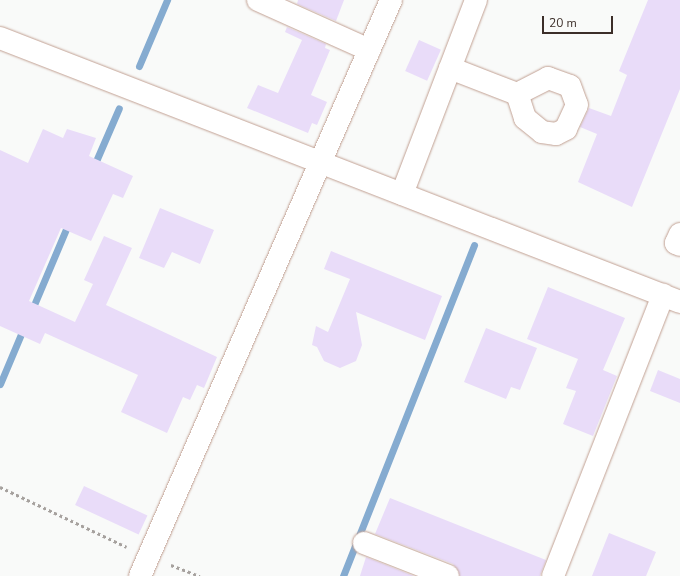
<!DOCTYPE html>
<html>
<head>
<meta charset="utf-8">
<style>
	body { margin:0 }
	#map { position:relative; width:680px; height:576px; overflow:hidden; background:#f9faf9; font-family:"Nunito Sans",sans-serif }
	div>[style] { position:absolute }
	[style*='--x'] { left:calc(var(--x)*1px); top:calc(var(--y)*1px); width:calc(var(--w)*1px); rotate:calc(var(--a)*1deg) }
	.stream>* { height:7px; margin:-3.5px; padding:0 3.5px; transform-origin:3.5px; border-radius:3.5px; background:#85abd0 }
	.building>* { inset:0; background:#e9dcf9; transform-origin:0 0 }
	.path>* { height:2.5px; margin-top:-1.25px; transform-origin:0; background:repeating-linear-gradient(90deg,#a6a19e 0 3px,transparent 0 6px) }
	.roads { filter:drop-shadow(0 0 1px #c1a092) drop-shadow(0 0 1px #c1a092) }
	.minor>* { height:22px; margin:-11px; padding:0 11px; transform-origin:11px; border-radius:11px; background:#fff }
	span { translate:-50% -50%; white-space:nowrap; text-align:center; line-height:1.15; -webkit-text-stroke:3px #f9faf9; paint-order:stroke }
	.scale { position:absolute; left:542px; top:16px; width:71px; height:18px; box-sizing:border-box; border:2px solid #3c2e29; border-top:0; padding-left:5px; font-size:12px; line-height:14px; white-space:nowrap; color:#3c2e29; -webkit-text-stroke:3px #f9faf9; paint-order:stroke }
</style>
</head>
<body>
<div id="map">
	<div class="stream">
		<div style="--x:139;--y:66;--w:72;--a:-67"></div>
		<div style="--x:93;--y:168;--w:65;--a:-66.6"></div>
		<div style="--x:31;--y:312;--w:98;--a:-67.1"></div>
		<div style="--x:0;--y:384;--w:62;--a:-67.2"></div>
		<div style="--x:343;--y:576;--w:356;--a:-68.4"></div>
	</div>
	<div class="building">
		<div style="clip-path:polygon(298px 0,344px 0,336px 21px,297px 4px)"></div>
		<div style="clip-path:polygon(648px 0,680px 0,680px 89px,632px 207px,578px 182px,597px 134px,580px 127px,589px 108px,611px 116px,627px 75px,619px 71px)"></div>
		<div style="clip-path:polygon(287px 27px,326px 44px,325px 48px,330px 50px,311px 95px,327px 102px,317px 125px,312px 123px,308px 133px,247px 108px,258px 85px,278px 93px,302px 40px,285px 32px)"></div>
		<div style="left:419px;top:40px;width:24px;height:34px;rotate:24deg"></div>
		<div style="clip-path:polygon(43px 129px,63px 138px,67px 129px,96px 138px,89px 156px,133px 176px,123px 198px,113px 194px,91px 241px,61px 228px,29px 301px,75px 322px,93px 284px,84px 280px,104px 236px,132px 248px,106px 305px,217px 357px,204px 388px,197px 385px,190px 400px,183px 397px,167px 433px,121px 412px,138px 375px,45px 333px,40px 344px,0 326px,0 150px,28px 163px)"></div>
		<div style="clip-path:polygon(160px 208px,214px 230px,200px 264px,172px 252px,164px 268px,139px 258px)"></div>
		<div style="clip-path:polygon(331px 251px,442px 296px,425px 340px,356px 312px,362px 345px,356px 361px,340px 368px,324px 361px,317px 347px,312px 345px,316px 326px,328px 332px,350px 279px,324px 269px)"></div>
		<div style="clip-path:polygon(548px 287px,625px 318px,603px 370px,617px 376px,593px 436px,563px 424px,576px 391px,566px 388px,578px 359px,527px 339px)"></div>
		<div style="clip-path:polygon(486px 328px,537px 348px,520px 390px,511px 387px,506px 399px,464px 382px)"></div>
		<div style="clip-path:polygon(658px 370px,680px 379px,680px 403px,650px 391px)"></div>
		<div style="left:84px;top:486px;width:70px;height:21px;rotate:25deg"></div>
		<div style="clip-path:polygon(390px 498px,546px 560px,540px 576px,460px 576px,453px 564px,375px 534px)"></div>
		<div style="clip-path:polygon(609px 533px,656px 552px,646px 576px,592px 576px)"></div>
		<div style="clip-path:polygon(366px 557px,414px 576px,360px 576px)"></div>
	</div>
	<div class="path">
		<div style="--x:0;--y:487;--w:140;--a:25.3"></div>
		<div style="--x:171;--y:565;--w:31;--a:21"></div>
	</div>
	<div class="roads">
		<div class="minor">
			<div style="--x:258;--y:0;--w:122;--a:24.2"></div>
			<div style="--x:0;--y:38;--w:729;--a:21.22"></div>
			<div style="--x:450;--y:68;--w:72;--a:21.2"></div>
			<div style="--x:517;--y:94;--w:35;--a:-27"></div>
			<div style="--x:548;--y:78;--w:23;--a:20"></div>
			<div style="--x:570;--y:86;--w:20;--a:70"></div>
			<div style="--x:577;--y:105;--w:26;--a:115"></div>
			<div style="--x:566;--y:129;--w:11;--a:153"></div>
			<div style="--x:556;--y:134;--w:14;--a:-172"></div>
			<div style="--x:542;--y:132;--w:22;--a:-141"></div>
			<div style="--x:525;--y:118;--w:25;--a:-108"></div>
			<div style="--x:402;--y:194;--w:208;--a:-69.1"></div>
			<div style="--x:680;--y:234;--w:10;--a:114"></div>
			<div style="--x:676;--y:243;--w:4;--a:27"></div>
			<div style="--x:364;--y:543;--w:90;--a:21.4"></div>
			<div style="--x:140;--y:576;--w:628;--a:-66.45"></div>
			<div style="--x:553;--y:576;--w:302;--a:-68.6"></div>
		</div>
	</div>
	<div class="scale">20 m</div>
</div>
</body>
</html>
